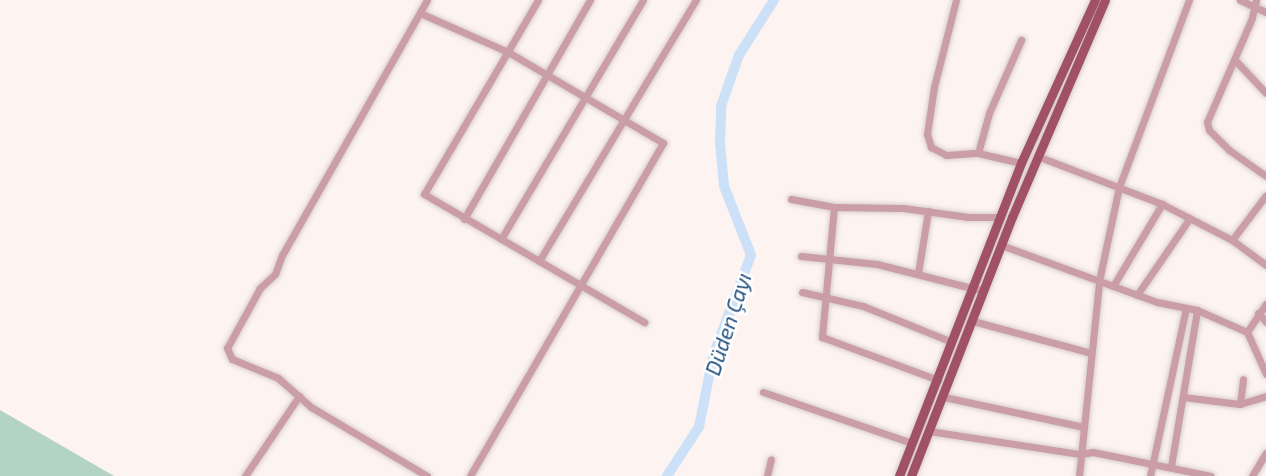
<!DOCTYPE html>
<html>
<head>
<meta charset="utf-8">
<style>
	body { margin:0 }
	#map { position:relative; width:1266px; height:476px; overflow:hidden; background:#fdf3f0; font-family:"Exo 2",sans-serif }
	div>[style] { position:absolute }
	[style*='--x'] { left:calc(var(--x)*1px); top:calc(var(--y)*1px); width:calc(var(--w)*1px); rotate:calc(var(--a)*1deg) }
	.green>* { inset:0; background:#b3d3c4 }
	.river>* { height:10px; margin:-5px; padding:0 5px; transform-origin:5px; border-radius:5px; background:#cce1f7 }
	.roads { filter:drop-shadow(0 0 2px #d8cfcc) drop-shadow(0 0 2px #d8cfcc) }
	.minor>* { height:7px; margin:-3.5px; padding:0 3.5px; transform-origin:3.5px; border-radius:3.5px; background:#cb9da5 }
	.major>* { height:9px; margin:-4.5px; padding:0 4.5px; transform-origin:4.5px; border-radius:4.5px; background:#a05163 }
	span { translate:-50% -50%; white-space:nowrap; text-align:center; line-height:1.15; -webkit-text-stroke:5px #fff; paint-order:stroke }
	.water-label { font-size:21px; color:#235281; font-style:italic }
</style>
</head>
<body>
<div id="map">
	<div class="green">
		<div style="clip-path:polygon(0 410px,114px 476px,0 476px)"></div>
	</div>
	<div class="river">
		<div style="--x:667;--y:476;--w:59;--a:-56.9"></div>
		<div style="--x:699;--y:427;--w:72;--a:-78.8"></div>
		<div style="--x:713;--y:356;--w:108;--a:-69.4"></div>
		<div style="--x:751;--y:255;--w:74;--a:-111.4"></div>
		<div style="--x:724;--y:186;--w:43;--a:-95.3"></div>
		<div style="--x:720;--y:143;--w:37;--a:-88"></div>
		<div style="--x:721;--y:106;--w:54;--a:-70.6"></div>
		<div style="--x:739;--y:55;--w:65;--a:-57.5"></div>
	</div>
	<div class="roads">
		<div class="minor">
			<div style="--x:427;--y:0;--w:293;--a:119.6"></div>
			<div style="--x:282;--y:255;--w:20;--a:110"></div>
			<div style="--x:275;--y:274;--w:21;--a:137"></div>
			<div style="--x:260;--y:288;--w:68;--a:118.8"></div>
			<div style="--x:227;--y:348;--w:12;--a:66"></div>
			<div style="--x:232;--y:359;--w:50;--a:22.4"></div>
			<div style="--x:278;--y:378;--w:44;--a:41.3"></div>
			<div style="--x:311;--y:407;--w:135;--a:30.7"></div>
			<div style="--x:538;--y:0;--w:225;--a:120.4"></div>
			<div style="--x:424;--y:194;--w:255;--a:30.2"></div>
			<div style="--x:956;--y:0;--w:90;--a:104.2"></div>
			<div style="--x:934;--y:87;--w:48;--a:98.5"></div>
			<div style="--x:927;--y:134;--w:14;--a:73"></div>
			<div style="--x:931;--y:147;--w:17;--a:28"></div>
			<div style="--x:946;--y:155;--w:32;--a:-4"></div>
			<div style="--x:978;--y:153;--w:44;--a:13.1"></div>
			<div style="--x:1240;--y:0;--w:29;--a:25"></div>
			<div style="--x:1256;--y:0;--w:18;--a:103"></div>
			<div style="--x:1252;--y:18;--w:113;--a:113.4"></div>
			<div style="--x:1207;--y:122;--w:8;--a:76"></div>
			<div style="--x:1209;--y:130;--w:28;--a:45"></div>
			<div style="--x:1229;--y:150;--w:45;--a:35.1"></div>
			<div style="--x:420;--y:13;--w:96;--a:23.9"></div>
			<div style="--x:508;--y:52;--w:180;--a:30.4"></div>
			<div style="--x:663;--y:143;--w:385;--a:120.1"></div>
			<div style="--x:1235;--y:60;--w:45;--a:46.8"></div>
			<div style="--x:978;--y:153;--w:41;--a:-74.6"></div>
			<div style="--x:989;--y:113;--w:80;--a:-66.3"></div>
			<div style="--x:1037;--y:156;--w:134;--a:21"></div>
			<div style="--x:1162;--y:204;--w:79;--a:27.2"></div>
			<div style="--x:1232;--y:240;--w:56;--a:-52.9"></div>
			<div style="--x:791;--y:199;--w:44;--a:10.5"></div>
			<div style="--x:834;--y:207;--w:69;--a:0.8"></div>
			<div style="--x:903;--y:208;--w:66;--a:7.9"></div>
			<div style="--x:968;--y:217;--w:33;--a:0"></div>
			<div style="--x:834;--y:207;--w:131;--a:95.3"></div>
			<div style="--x:822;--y:337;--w:124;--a:20.3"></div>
			<div style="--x:464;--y:219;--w:253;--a:-60.1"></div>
			<div style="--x:501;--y:239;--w:278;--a:-59.3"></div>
			<div style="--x:1232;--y:240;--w:42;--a:36.3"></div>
			<div style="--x:1001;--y:245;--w:166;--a:20.1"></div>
			<div style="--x:1157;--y:302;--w:41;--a:11.3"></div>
			<div style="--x:1197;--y:310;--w:55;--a:23.7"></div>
			<div style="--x:1247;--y:332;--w:46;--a:65.7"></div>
			<div style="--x:801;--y:256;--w:76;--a:6"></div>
			<div style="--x:877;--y:264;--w:110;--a:14.2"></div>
			<div style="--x:539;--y:261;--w:305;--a:-59"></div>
			<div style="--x:918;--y:273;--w:63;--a:-80.8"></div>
			<div style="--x:1113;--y:286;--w:96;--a:-59.1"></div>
			<div style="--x:802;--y:292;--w:63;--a:12.9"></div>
			<div style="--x:863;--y:306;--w:96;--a:22"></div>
			<div style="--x:1137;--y:295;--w:93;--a:-55.5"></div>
			<div style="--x:1258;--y:313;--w:12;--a:48"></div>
			<div style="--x:973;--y:321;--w:122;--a:15.2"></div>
			<div style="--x:1247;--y:332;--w:34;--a:-56"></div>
			<div style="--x:763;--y:392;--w:157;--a:18.9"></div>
			<div style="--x:944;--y:397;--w:143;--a:12.1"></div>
			<div style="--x:1183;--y:397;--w:57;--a:7"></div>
			<div style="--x:1240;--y:404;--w:27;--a:-17"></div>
			<div style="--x:1240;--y:404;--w:25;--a:-83"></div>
			<div style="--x:929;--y:431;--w:153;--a:8.7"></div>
			<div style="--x:1080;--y:454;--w:13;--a:-9"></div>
			<div style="--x:1093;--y:452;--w:120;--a:11.5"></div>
			<div style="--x:1171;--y:466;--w:158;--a:-80.5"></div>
			<div style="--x:245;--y:476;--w:97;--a:-56"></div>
			<div style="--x:767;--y:476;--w:17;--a:-77"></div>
			<div style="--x:1079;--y:476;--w:196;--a:-84.1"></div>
			<div style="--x:1099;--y:281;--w:96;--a:-78"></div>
			<div style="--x:1119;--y:187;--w:200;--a:-69.5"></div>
			<div style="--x:1150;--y:476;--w:172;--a:-77.9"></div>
			<div style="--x:1252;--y:476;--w:27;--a:-59"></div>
		</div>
		<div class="major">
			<div style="--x:899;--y:476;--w:336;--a:-68.7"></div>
			<div style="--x:1021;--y:163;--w:179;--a:-65.6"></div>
			<div style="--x:911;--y:476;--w:278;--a:-68.7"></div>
			<div style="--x:1012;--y:217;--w:236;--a:-66.8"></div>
		</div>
	</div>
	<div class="water-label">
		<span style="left:728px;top:324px;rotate:-72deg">Düden Çayı</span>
	</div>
</div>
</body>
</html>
